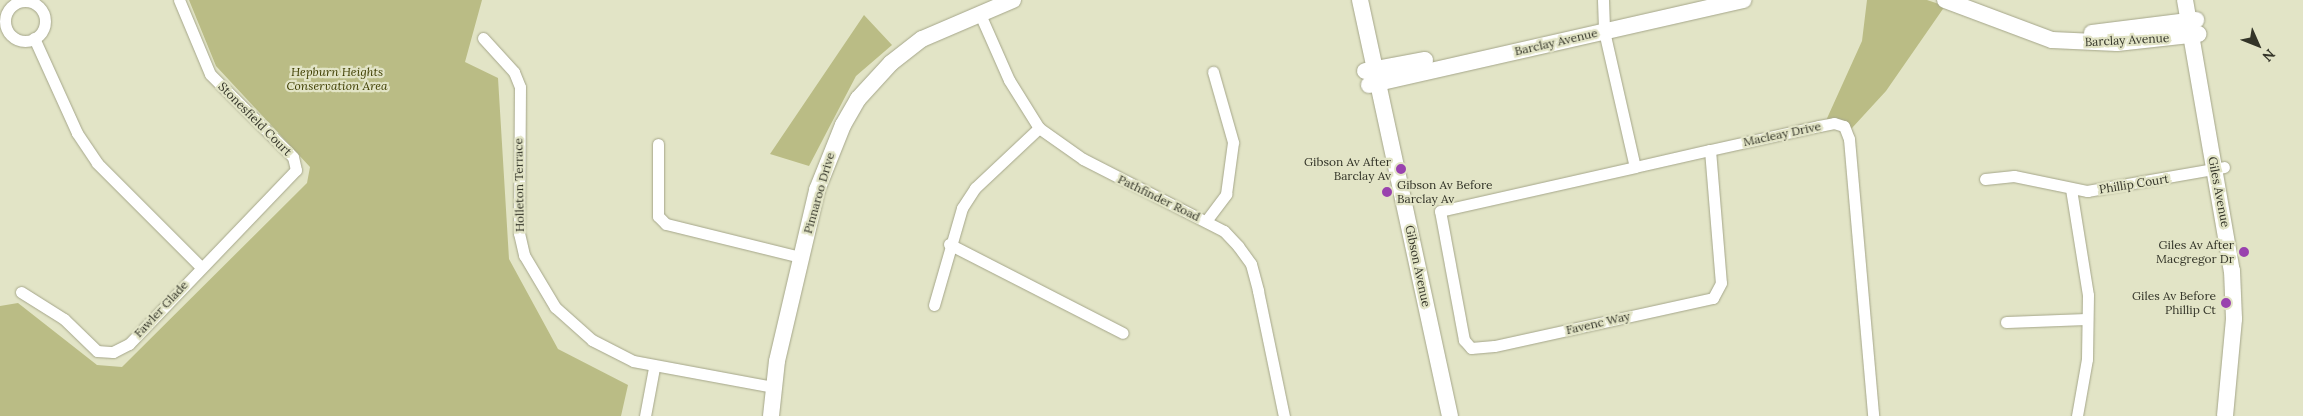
<!DOCTYPE html>
<html>
<head>
<meta charset="utf-8">
<style>
	body { margin:0 }
	#map { position:relative; width:2303px; height:416px; overflow:hidden; background:#e2e4c6; font-family:Lora,serif }
	div>[style] { position:absolute }
	[style*='--x'] { left:calc(var(--x)*1px); top:calc(var(--y)*1px); width:calc(var(--w)*1px); rotate:calc(var(--a)*1deg) }
	.green>* { inset:0; background:#babc85 }
	.roads { filter:drop-shadow(0 0 1px #a5a68a) drop-shadow(0 0 1px #a5a68a) }
	.street>* { height:11px; margin:-5.5px; padding:0 5.5px; transform-origin:5.5px; border-radius:5.5px; background:#fff }
	.street>.ring { margin:-5.5px; padding:0; box-sizing:content-box; background:none; border:11px solid #fff; border-radius:50% }
	.secondary>* { height:16px; margin:-8px; padding:0 8px; transform-origin:8px; border-radius:8px; background:#fff }
	.dots>* { width:14px; height:14px; translate:-50% -50%; box-sizing:border-box; border:2px solid #e2e4c6; border-radius:50% }
	span { translate:-50% -50%; white-space:nowrap; text-align:center; line-height:1.15; -webkit-text-stroke:4.5px #e2e4c6; paint-order:stroke }
	.street-label { font-size:12px; color:#333428 }
	.park-label { font-size:12px; color:#3e3e01; font-style:italic }
	.poi-label { font-size:12px; color:#333428 }
	.right { translate:-100% -50%; text-align:right }
	.left { translate:0 -50%; text-align:left }
	.north { position:absolute; left:2233px; top:20px; width:50px; height:50px; -webkit-text-stroke:4px #e2e4c6; paint-order:stroke; rotate:134deg; font-size:14px; font-weight:700; line-height:20px; text-align:center; color:#333428 }
	.north::after { content:''; display:block; margin:auto; width:18px; height:22px; background:#333428; clip-path:polygon(50% 0,100% 100%,50% 72%,0 100%) }
</style>
</head>
<body>
<div id="map">
	<div class="green">
		<div style="clip-path:polygon(189px 0,482px 0,465px 62px,498px 78px,509px 259px,558px 349px,628px 385px,621px 416px,0 416px,0 306px,18px 303px,97px 365px,122px 367px,307px 183px,310px 167px,216px 66px)"></div>
		<div style="clip-path:polygon(1867px 0,1927px 0,1945px 6px,1886px 91px,1852px 128px,1824px 125px,1862px 41px)"></div>
		<div style="clip-path:polygon(864px 15px,892px 45px,856px 76px,809px 166px,770px 154px)"></div>
	</div>
	<div class="roads">
		<div class="street">
			<div style="--x:1603;--y:0;--w:31;--a:88"></div>
			<div style="--x:1604;--y:31;--w:139;--a:77.2"></div>
			<div class="ring" style="left:5px;top:1px;width:29px;height:29px"></div>
			<div style="--x:979;--y:12;--w:74;--a:66.2"></div>
			<div style="--x:1009;--y:80;--w:57;--a:58"></div>
			<div style="--x:1039;--y:128;--w:54;--a:35.2"></div>
			<div style="--x:1083;--y:159;--w:158;--a:27.1"></div>
			<div style="--x:1224;--y:231;--w:21;--a:47"></div>
			<div style="--x:1238;--y:246;--w:22;--a:54"></div>
			<div style="--x:1251;--y:264;--w:28;--a:75"></div>
			<div style="--x:1258;--y:291;--w:128;--a:78.3"></div>
			<div style="--x:34;--y:38;--w:104;--a:65.6"></div>
			<div style="--x:77;--y:133;--w:36;--a:56"></div>
			<div style="--x:97;--y:163;--w:147;--a:45"></div>
			<div style="--x:483;--y:38;--w:46;--a:47.6"></div>
			<div style="--x:514;--y:72;--w:16;--a:68"></div>
			<div style="--x:520;--y:87;--w:146;--a:90.4"></div>
			<div style="--x:519;--y:233;--w:23;--a:77"></div>
			<div style="--x:524;--y:255;--w:61;--a:59.2"></div>
			<div style="--x:555;--y:307;--w:50;--a:41.7"></div>
			<div style="--x:592;--y:340;--w:46;--a:27.1"></div>
			<div style="--x:633;--y:361;--w:142;--a:10.5"></div>
			<div style="--x:658;--y:144;--w:72;--a:90"></div>
			<div style="--x:658;--y:216;--w:11;--a:45"></div>
			<div style="--x:666;--y:224;--w:138;--a:13.8"></div>
			<div style="--x:1710;--y:150;--w:133;--a:85.3"></div>
			<div style="--x:1721;--y:283;--w:17;--a:118"></div>
			<div style="--x:1713;--y:298;--w:224;--a:167.6"></div>
			<div style="--x:1494;--y:346;--w:23;--a:175"></div>
			<div style="--x:1471;--y:348;--w:11;--a:-131"></div>
			<div style="--x:1464;--y:340;--w:131;--a:-100.5"></div>
			<div style="--x:1440;--y:211;--w:200;--a:-12.7"></div>
			<div style="--x:1635;--y:167;--w:77;--a:-12.8"></div>
			<div style="--x:1710;--y:150;--w:112;--a:-12.4"></div>
			<div style="--x:1819;--y:126;--w:15;--a:-11"></div>
			<div style="--x:1834;--y:123;--w:10;--a:17"></div>
			<div style="--x:1844;--y:126;--w:14;--a:69"></div>
			<div style="--x:1849;--y:139;--w:278;--a:85"></div>
			<div style="--x:1985;--y:179;--w:29;--a:-6"></div>
			<div style="--x:2014;--y:176;--w:75;--a:11.6"></div>
			<div style="--x:2087;--y:191;--w:139;--a:-9.9"></div>
			<div style="--x:2071;--y:189;--w:107;--a:80.9"></div>
			<div style="--x:2088;--y:295;--w:64;--a:90.9"></div>
			<div style="--x:2087;--y:359;--w:58;--a:100"></div>
			<div style="--x:1206;--y:221;--w:34;--a:-53"></div>
			<div style="--x:1226;--y:194;--w:52;--a:-82.3"></div>
			<div style="--x:1233;--y:142;--w:73;--a:-105.9"></div>
			<div style="--x:949;--y:244;--w:195;--a:27.1"></div>
			<div style="--x:21;--y:292;--w:51;--a:32.1"></div>
			<div style="--x:64;--y:319;--w:46;--a:44.1"></div>
			<div style="--x:97;--y:351;--w:16;--a:4"></div>
			<div style="--x:113;--y:352;--w:18;--a:-27"></div>
			<div style="--x:129;--y:344;--w:241;--a:-46.2"></div>
			<div style="--x:296;--y:170;--w:13;--a:-103"></div>
			<div style="--x:293;--y:157;--w:117;--a:-135"></div>
			<div style="--x:210;--y:74;--w:80;--a:-112.7"></div>
			<div style="--x:934;--y:305;--w:101;--a:-73.9"></div>
			<div style="--x:962;--y:208;--w:24;--a:-57"></div>
			<div style="--x:975;--y:188;--w:88;--a:-43.2"></div>
			<div style="--x:2006;--y:322;--w:81;--a:-2.1"></div>
			<div style="--x:645;--y:416;--w:49;--a:-79.4"></div>
		</div>
		<div class="secondary">
			<div style="--x:1360;--y:0;--w:426;--a:77.8"></div>
			<div style="--x:1945;--y:0;--w:114;--a:20.5"></div>
			<div style="--x:2052;--y:40;--w:65;--a:2.6"></div>
			<div style="--x:2117;--y:43;--w:82;--a:-6.3"></div>
			<div style="--x:2185;--y:0;--w:275;--a:80.2"></div>
			<div style="--x:2232;--y:271;--w:48;--a:87.6"></div>
			<div style="--x:2234;--y:319;--w:97;--a:95.3"></div>
			<div style="--x:2092;--y:33;--w:105;--a:-7.1"></div>
			<div style="--x:1365;--y:71;--w:61;--a:-10.4"></div>
			<div style="--x:1369;--y:85;--w:384;--a:-12.8"></div>
			<div style="--x:771;--y:416;--w:55;--a:-83.8"></div>
			<div style="--x:777;--y:361;--w:176;--a:-76.8"></div>
			<div style="--x:817;--y:190;--w:70;--a:-68.2"></div>
			<div style="--x:843;--y:125;--w:30;--a:-60"></div>
			<div style="--x:858;--y:99;--w:49;--a:-47.5"></div>
			<div style="--x:891;--y:63;--w:39;--a:-38"></div>
			<div style="--x:922;--y:39;--w:99;--a:-23.2"></div>
		</div>
	</div>
	<div class="dots">
		<div style="left:1401px;top:169px;background:#9942ae"></div>
		<div style="left:1387px;top:192px;background:#9942ae"></div>
		<div style="left:2244px;top:252px;background:#9942ae"></div>
		<div style="left:2226px;top:303px;background:#9942ae"></div>
	</div>
	<div class="street-label">
		<span style="left:2127px;top:40px;rotate:-3deg">Barclay Avenue</span>
		<span style="left:1556px;top:42px;rotate:-13deg">Barclay Avenue</span>
		<span style="left:255px;top:119px;rotate:45deg">Stonesfield Court</span>
		<span style="left:1782px;top:134px;rotate:-12deg">Macleay Drive</span>
		<span style="left:2134px;top:184px;rotate:-9deg">Phillip Court</span>
		<span style="left:519px;top:185px;rotate:-91deg">Holleton Terrace</span>
		<span style="left:2219px;top:192px;rotate:79deg">Giles Avenue</span>
		<span style="left:819px;top:193px;rotate:-74deg">Pinnaroo Drive</span>
		<span style="left:1159px;top:198px;rotate:26deg">Pathfinder Road</span>
		<span style="left:1418px;top:266px;rotate:78deg">Gibson Avenue</span>
		<span style="left:161px;top:309px;rotate:-47deg">Fawler Glade</span>
		<span style="left:1598px;top:323px;rotate:-13deg">Favenc Way</span>
	</div>
	<div class="park-label">
		<span style="left:337px;top:79px">Hepburn Heights<br>Conservation Area</span>
	</div>
	<div class="poi-label">
		<span class="right" style="left:1391px;top:169px">Gibson Av After<br>Barclay Av</span>
		<span class="left" style="left:1397px;top:192px">Gibson Av Before<br>Barclay Av</span>
		<span class="right" style="left:2234px;top:252px">Giles Av After<br>Macgregor Dr</span>
		<span class="right" style="left:2216px;top:303px">Giles Av Before<br>Phillip Ct</span>
	</div>
	<div class="north">N</div>
</div>
</body>
</html>
